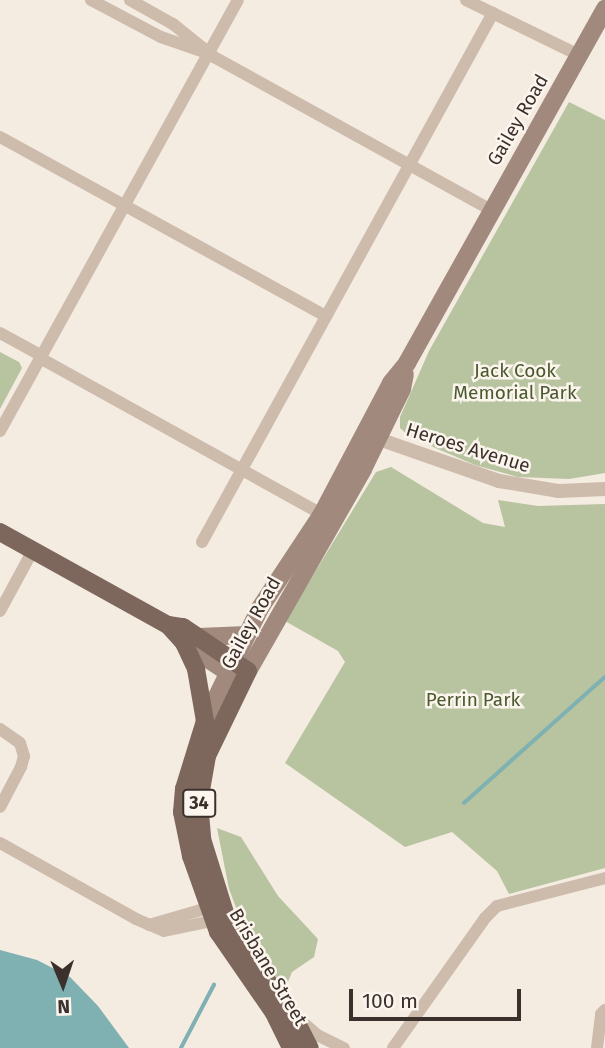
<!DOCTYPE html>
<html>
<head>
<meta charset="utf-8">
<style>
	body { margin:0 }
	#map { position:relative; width:605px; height:1048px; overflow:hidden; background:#f4ebe1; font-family:"Fira Sans",sans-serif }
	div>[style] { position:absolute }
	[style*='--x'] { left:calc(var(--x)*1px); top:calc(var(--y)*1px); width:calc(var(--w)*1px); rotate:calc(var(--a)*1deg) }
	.green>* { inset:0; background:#b8c4a0 }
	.water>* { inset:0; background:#7fb0b2 }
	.stream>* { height:3.5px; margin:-1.75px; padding:0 1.75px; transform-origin:1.75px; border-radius:1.75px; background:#7fb0b2 }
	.minor>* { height:12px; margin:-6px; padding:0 6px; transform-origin:6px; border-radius:6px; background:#cdbbac }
	.tertiary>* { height:14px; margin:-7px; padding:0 7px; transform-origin:7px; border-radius:7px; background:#cdbbac }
	.secondary>* { height:18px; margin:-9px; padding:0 9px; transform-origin:9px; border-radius:9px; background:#a18a7d }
	.primary>* { height:18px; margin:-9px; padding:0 9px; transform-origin:9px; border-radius:9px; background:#7d675c }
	span { translate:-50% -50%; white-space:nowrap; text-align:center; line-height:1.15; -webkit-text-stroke:5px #fbf5ee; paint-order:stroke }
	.shield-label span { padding:2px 5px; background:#fbf5ee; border:2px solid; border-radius:5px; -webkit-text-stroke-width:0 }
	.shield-label { font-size:18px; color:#3b302b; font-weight:700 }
	.street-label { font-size:19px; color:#3b302b }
	.park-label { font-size:19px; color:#4a5a2e }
	.north { position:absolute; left:28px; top:950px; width:70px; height:70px; -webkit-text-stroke:5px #fbf5ee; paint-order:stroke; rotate:178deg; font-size:19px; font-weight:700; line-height:28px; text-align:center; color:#3b302b }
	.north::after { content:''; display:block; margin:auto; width:24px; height:32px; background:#3b302b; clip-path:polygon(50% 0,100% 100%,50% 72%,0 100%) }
	.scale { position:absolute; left:349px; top:989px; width:172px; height:32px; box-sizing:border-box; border:4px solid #3b302b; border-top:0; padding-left:9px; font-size:21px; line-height:24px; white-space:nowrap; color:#3b302b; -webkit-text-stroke:5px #fbf5ee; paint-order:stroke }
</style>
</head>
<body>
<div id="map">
	<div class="green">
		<div style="clip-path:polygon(569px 102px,605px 120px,605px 473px,569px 479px,518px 477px,475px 465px,410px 437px,400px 428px,400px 417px,429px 351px)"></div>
		<div style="clip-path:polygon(0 352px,19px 362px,22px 368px,0 409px)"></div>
		<div style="clip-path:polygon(391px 467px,483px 523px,505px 527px,498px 500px,538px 506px,605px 504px,605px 868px,509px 894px,497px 871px,452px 832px,405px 847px,285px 763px,345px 662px,338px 651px,285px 621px,376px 472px)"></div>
		<div style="clip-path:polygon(217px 828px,241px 837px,278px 896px,318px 939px,314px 957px,292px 972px,285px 989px,252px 946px,242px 923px,229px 889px)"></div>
	</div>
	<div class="water">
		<div style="clip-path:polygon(0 950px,37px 960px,70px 977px,98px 1006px,129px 1048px,0 1048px)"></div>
	</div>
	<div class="stream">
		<div style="--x:464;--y:803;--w:189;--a:-41.8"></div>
		<div style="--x:181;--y:1048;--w:71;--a:-62.4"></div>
	</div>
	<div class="minor">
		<div style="--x:91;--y:0;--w:79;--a:27.9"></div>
		<div style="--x:161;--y:37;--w:42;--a:19.3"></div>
		<div style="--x:130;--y:0;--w:49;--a:29.2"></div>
		<div style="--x:173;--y:24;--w:53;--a:38.8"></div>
		<div style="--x:214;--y:57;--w:316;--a:28.9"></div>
		<div style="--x:466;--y:0;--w:126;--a:26"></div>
		<div style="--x:0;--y:137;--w:372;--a:28.8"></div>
		<div style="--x:0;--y:333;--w:48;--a:28.7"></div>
		<div style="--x:40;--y:358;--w:322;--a:29"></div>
		<div style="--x:0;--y:431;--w:492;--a:-61.1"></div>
		<div style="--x:202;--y:542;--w:604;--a:-61.19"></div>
		<div style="--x:0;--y:611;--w:69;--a:-61.6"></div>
		<div style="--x:0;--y:729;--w:24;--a:35"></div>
		<div style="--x:20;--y:743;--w:14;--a:73"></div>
		<div style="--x:24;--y:756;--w:11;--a:105"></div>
		<div style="--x:21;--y:767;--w:45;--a:117.7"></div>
		<div style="--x:0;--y:843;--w:156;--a:29.2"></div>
		<div style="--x:136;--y:919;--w:30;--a:23"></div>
		<div style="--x:164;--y:931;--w:58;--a:-11.9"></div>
		<div style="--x:149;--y:925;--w:69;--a:-16.1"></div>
		<div style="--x:300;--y:1020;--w:23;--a:41"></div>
		<div style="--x:317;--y:1035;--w:30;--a:26"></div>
		<div style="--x:393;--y:1048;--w:159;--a:-54.7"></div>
		<div style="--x:485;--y:918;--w:17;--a:-45"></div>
		<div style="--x:497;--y:906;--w:112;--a:-14.5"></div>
		<div style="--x:597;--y:1048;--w:34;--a:-83"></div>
		<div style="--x:601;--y:1014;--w:6;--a:-45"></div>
	</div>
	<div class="tertiary">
		<div style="--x:370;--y:436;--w:137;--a:19.2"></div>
		<div style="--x:499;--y:481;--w:61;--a:9.5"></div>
		<div style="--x:559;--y:491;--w:46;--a:-2.5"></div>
	</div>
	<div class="secondary">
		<div style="--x:199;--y:637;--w:48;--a:-2.4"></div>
		<div style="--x:184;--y:643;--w:63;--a:33.9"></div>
		<div style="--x:248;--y:671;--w:232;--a:-60.3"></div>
		<div style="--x:363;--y:469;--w:89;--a:-64"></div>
		<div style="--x:402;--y:389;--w:15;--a:-79"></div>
		<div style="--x:205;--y:721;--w:126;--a:-64"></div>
		<div style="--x:260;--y:608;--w:113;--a:-56.6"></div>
		<div style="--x:322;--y:514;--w:148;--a:-62.2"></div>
		<div style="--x:391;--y:383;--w:26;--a:-51"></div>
		<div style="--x:407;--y:363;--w:406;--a:-60.8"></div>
	</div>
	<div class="primary">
		<div style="--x:0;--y:532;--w:192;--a:29"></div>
		<div style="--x:168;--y:625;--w:15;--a:8"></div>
		<div style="--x:183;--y:627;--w:78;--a:34.1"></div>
		<div style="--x:248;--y:671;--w:94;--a:115.8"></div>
		<div style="--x:207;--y:756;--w:47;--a:99.9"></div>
		<div style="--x:199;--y:802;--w:37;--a:85"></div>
		<div style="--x:202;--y:839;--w:94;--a:72.7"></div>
		<div style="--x:230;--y:929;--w:113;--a:54.3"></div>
		<div style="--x:296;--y:1021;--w:30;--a:63"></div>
		<div style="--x:168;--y:625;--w:24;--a:48"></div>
		<div style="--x:184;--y:643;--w:29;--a:65"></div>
		<div style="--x:196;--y:669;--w:53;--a:80.2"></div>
		<div style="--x:205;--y:721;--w:71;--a:107.2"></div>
		<div style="--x:184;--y:789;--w:23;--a:95"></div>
		<div style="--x:182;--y:812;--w:45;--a:78.4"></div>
		<div style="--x:191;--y:856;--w:81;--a:70.4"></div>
		<div style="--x:218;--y:932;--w:98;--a:55.3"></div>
		<div style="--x:274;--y:1013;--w:39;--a:64"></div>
	</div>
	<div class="shield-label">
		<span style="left:199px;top:803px">34</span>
	</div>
	<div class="street-label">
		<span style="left:518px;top:120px;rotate:-60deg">Gailey Road</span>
		<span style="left:468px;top:448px;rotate:17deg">Heroes Avenue</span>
		<span style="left:251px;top:623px;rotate:-61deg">Gailey Road</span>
		<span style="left:268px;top:967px;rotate:59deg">Brisbane Street</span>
	</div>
	<div class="park-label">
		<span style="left:515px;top:382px">Jack Cook<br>Memorial Park</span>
		<span style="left:473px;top:700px">Perrin Park</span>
	</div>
	<div class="north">N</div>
	<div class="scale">100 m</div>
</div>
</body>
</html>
